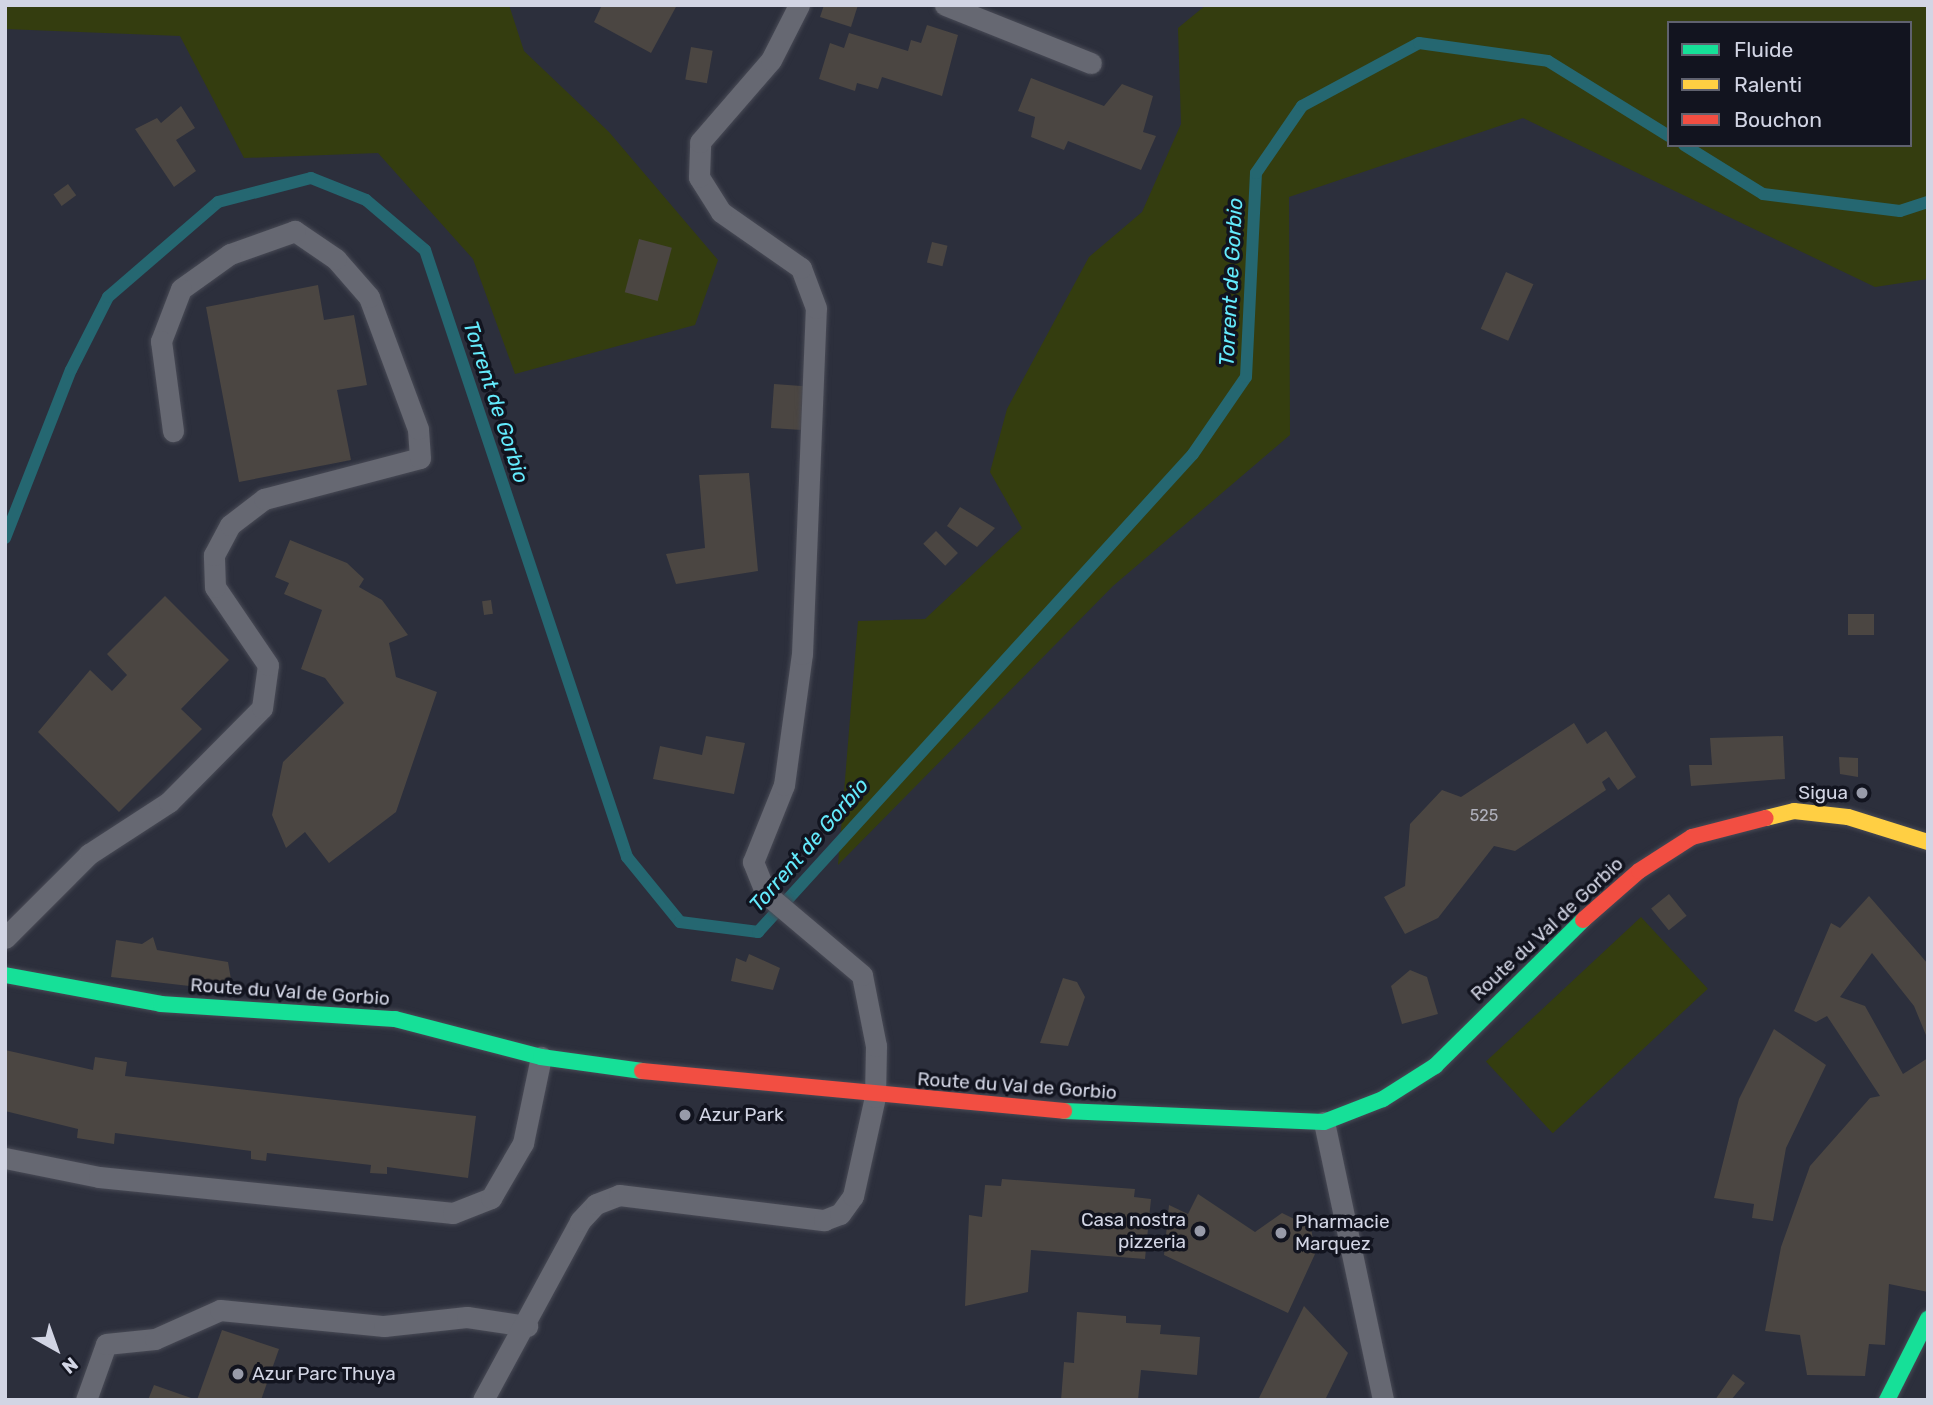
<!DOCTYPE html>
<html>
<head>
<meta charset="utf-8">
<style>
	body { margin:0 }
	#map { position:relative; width:1933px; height:1405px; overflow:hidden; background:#2c2f3c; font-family:Rubik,sans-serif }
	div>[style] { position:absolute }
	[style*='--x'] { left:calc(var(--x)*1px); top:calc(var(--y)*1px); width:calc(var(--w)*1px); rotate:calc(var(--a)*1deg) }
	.green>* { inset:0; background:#343d0f; transform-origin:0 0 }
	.stream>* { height:12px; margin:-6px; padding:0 6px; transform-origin:6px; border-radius:6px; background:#256771 }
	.building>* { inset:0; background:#4b4642; transform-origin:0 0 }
	.roads { filter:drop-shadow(0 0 2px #484a55) drop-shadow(0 0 2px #484a55) }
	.lane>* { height:21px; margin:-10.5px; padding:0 10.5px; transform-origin:10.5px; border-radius:10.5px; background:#666872 }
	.fast>* { height:16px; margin:-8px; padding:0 8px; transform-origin:8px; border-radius:8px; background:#16e098 }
	.slow>* { height:16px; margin:-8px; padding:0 8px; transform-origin:8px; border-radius:8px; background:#ffcf43 }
	.jam>* { height:16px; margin:-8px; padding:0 8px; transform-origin:8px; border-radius:8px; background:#f24e42 }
	.dots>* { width:19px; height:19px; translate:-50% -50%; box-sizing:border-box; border:4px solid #12141f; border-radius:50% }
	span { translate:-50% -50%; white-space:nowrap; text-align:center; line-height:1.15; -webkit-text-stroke:7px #12141f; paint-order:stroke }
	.number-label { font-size:16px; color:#b0b1bc }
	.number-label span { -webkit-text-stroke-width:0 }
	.poi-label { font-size:19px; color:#d2d5e4 }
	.right { translate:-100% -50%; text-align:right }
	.left { translate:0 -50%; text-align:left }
	.street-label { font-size:19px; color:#d2d5e4 }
	.water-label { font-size:21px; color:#64ebfd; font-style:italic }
	.frame { position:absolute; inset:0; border:7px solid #d2d5e4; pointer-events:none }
	.legend { position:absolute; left:1667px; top:21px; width:245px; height:126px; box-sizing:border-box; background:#12141f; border:2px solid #5f616e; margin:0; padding:9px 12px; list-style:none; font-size:21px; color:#d2d5e4 }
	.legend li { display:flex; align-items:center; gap:14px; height:35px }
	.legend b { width:35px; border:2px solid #5f616e }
	.north { position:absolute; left:21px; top:1314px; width:70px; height:70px; -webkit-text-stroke:5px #12141f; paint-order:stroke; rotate:140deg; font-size:19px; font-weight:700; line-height:28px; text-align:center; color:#d2d5e4 }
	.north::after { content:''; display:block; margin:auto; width:24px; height:32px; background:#d2d5e4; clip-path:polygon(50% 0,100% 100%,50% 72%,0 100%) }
</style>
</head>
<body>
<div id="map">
	<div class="green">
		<div style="clip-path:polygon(5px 5px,509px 5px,524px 51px,609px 132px,718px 260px,695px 325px,515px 374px,473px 259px,378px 153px,244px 158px,180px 36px,5px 29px)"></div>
		<div style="clip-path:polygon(evenodd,1206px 5px,1928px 5px,1928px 279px,1875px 287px,1523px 118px,1289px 197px,1290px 435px,1113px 586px,838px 865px,858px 621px,925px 619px,1022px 528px,990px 472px,1007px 409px,1089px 257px,1142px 212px,1181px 124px,1178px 28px,1206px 5px,1669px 23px,1910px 23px,1910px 145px,1669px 145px,1669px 23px)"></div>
		<div style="left:1641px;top:917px;width:98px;height:212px;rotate:47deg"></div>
	</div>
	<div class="stream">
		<div style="--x:1684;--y:145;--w:93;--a:31.8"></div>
		<div style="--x:1763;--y:194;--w:138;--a:7.1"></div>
		<div style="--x:1900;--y:211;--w:29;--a:-18"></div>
		<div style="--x:5;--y:538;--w:180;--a:-68.6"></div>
		<div style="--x:71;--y:370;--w:82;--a:-63.1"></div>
		<div style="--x:108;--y:297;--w:145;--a:-40.8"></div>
		<div style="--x:218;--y:202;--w:96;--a:-14.5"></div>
		<div style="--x:311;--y:178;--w:59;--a:21.8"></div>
		<div style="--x:366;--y:200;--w:77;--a:40.3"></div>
		<div style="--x:425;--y:250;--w:640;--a:71.59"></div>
		<div style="--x:627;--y:857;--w:84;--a:50.8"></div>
		<div style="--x:680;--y:922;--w:79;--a:7.3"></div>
		<div style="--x:758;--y:932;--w:646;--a:-47.7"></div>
		<div style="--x:1193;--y:454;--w:93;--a:-55.5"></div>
		<div style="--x:1246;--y:377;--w:204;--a:-87.2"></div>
		<div style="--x:1256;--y:173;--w:81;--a:-55.5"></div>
		<div style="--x:1302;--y:106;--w:133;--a:-28.3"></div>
		<div style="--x:1419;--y:43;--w:130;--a:7.9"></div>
		<div style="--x:1548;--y:61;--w:142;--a:31.8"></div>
	</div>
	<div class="building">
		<div style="clip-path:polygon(602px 5px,677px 5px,651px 53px,594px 22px)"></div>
		<div style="clip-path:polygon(824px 5px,858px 5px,851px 27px,820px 17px)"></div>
		<div style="clip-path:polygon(927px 25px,958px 35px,942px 96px,882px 77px,878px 89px,857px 83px,855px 91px,819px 79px,830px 43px,844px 48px,849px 33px,908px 51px,911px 40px,921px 43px)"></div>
		<div style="left:691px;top:47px;width:22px;height:33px;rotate:10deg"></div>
		<div style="clip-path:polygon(1031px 78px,1104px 106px,1122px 84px,1153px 96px,1143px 132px,1156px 136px,1141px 170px,1068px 141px,1064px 150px,1031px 137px,1035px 117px,1018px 111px)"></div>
		<div style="clip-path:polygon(181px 106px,195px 128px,176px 140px,196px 171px,174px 187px,135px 129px,157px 118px,161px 123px)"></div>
		<div style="left:68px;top:184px;width:14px;height:18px;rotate:54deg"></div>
		<div style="left:639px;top:239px;width:34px;height:55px;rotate:15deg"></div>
		<div style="left:932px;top:242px;width:16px;height:21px;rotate:14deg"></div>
		<div style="left:1506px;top:272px;width:30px;height:62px;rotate:24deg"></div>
		<div style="clip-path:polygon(318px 285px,324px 320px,354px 315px,367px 385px,337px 390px,351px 460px,239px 482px,206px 307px)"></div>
		<div style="left:774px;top:384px;width:31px;height:44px;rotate:4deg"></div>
		<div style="clip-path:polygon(749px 473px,758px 571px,676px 584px,666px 554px,705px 548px,699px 475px)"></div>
		<div style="clip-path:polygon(960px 507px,995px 528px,977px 547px,947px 526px)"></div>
		<div style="left:936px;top:531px;width:31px;height:18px;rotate:45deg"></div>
		<div style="clip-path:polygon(290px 540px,347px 563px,364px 579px,359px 587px,382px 600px,408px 635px,389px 643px,396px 677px,437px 692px,396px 812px,329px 863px,305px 832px,286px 848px,272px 815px,283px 762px,344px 703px,325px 678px,301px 669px,322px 610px,284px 594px,289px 583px,275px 577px)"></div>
		<div style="clip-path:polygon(165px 596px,229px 660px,181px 709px,202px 729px,119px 812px,38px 732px,90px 670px,112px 691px,127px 675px,107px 654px)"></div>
		<div style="left:491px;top:600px;width:14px;height:9px;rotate:82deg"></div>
		<div style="left:1874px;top:614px;width:21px;height:26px;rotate:90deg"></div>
		<div style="clip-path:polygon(1574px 723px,1587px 744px,1606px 731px,1636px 777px,1618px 790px,1609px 777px,1602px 782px,1606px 790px,1515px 851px,1494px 846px,1438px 918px,1405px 934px,1384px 897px,1405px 886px,1410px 824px,1442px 790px,1461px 797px)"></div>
		<div style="clip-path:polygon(706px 736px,745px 743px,734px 794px,653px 779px,660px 746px,702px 755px)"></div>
		<div style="clip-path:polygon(1783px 736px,1785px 779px,1691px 786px,1689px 765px,1712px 765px,1710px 738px)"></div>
		<div style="clip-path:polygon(1839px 757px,1858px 758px,1858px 777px,1840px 774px)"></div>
		<div style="left:1669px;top:894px;width:28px;height:23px;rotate:51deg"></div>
		<div style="clip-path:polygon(1869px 896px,1928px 964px,1928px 1040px,1914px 1006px,1872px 953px,1840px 997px,1865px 1006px,1903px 1074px,1928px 1058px,1928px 1292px,1889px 1284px,1885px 1345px,1869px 1344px,1865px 1376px,1807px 1375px,1800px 1335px,1765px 1331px,1781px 1247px,1810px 1166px,1870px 1098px,1880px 1096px,1827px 1016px,1816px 1022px,1794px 1011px,1831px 923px,1840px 928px)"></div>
		<div style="clip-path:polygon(153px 937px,157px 950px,228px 962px,233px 991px,111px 977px,116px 940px,142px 944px)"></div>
		<div style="clip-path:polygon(749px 954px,780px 968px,773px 990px,731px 981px,736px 958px,746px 962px)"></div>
		<div style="clip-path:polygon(1410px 970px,1427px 977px,1438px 1014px,1402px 1024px,1391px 986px)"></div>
		<div style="clip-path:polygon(1063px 978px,1077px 982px,1085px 997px,1068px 1046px,1040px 1043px)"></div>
		<div style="clip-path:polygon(1774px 1029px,1826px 1065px,1786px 1148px,1773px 1221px,1752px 1218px,1754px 1204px,1714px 1198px,1739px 1099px)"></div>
		<div style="clip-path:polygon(5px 1050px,93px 1070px,95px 1057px,127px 1062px,125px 1076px,476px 1116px,468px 1178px,387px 1167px,387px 1174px,370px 1173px,371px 1165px,267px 1153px,266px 1161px,251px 1159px,251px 1151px,115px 1133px,114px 1144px,77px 1138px,78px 1129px,5px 1111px)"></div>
		<div style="clip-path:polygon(1002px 1179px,1135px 1189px,1134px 1197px,1151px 1199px,1145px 1259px,1031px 1250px,1028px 1292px,965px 1306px,969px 1215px,982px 1217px,985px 1185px,1001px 1186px)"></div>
		<div style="clip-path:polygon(1198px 1194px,1255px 1232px,1282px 1213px,1311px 1227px,1315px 1254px,1288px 1313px,1164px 1255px,1169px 1205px,1188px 1214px)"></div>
		<div style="clip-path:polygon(1304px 1306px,1348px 1353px,1325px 1400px,1258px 1400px)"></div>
		<div style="clip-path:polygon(1077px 1312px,1126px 1316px,1126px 1323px,1161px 1325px,1160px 1334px,1200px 1337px,1197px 1375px,1141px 1370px,1138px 1400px,1061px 1400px,1064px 1362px,1074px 1363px)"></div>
		<div style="clip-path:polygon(222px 1330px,279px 1349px,261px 1400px,197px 1400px)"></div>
		<div style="clip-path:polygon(1733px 1374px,1745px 1383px,1731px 1400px,1715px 1400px)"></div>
		<div style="clip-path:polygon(154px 1385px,194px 1399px,194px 1400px,148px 1400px)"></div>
	</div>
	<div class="roads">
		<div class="lane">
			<div style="--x:945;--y:5;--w:157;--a:21.7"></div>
			<div style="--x:5;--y:938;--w:119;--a:-45"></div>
			<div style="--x:89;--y:854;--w:95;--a:-33"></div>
			<div style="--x:169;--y:802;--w:132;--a:-45.3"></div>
			<div style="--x:262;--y:708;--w:43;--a:-82.1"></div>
			<div style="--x:268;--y:665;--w:94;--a:-124.2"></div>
			<div style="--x:215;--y:587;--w:32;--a:-92"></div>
			<div style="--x:214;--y:555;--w:34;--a:-62"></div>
			<div style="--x:230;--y:525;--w:43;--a:-37.4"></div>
			<div style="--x:264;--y:499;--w:161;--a:-14.7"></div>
			<div style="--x:420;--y:458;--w:29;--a:-94"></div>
			<div style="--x:418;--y:429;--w:141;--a:-110.4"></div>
			<div style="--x:369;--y:297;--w:50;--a:-131"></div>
			<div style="--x:336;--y:259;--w:50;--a:-145.7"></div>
			<div style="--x:295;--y:231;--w:69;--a:160.5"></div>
			<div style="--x:230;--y:254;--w:60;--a:144.5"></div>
			<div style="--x:181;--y:289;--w:56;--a:111"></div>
			<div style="--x:161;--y:341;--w:91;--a:82.4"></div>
			<div style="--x:1324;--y:1122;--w:284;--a:78"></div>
			<div style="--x:5;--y:1158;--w:96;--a:11.4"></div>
			<div style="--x:99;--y:1177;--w:356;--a:5.8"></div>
			<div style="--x:453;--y:1213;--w:41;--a:-21.5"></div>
			<div style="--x:491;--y:1198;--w:64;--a:-59.8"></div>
			<div style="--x:523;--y:1143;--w:88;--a:-78.2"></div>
			<div style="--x:86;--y:1400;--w:59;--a:-70.3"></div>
			<div style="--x:106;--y:1344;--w:49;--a:-5.8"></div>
			<div style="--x:155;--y:1339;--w:71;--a:-24"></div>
			<div style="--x:220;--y:1310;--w:165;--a:5.6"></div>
			<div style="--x:384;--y:1326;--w:83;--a:-6.2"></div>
			<div style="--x:467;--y:1317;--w:61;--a:8.5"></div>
			<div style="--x:483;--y:1400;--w:204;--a:-61.5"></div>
			<div style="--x:580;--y:1221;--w:23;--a:-47"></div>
			<div style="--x:596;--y:1204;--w:25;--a:-21"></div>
			<div style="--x:619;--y:1195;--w:207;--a:7"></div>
			<div style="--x:824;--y:1220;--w:17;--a:-21"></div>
			<div style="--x:840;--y:1214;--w:22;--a:-54"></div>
			<div style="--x:853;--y:1196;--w:101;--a:-77.5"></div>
			<div style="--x:875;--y:1097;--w:51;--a:-88.9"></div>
			<div style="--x:876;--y:1046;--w:72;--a:-101.2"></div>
			<div style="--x:862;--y:975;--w:126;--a:-139.8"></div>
			<div style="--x:766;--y:894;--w:35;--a:-112"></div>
			<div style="--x:753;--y:862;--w:83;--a:-68.1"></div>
			<div style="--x:784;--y:785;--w:132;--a:-82.2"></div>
			<div style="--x:802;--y:654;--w:346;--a:-87.7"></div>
			<div style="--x:816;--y:308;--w:43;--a:-110.6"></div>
			<div style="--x:801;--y:268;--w:98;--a:-145"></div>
			<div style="--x:721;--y:212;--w:41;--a:-122.2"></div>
			<div style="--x:699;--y:177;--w:35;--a:-88"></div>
			<div style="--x:700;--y:142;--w:108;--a:-49.1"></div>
			<div style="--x:771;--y:60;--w:62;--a:-63"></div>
		</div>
		<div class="fast">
			<div style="--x:5;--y:975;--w:159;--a:10.5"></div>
			<div style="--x:161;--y:1004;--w:234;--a:3.7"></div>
			<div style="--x:395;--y:1019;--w:151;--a:14.6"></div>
			<div style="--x:541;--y:1057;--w:102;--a:7.9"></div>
			<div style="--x:1064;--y:1111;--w:260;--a:2.4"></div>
			<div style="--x:1324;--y:1122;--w:63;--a:-21.3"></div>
			<div style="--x:1383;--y:1099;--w:62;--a:-32.4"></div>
			<div style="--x:1435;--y:1066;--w:208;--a:-44.6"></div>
			<div style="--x:1887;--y:1400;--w:91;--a:-63.2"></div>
		</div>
		<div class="slow">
			<div style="--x:1766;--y:818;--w:29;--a:-14"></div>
			<div style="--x:1794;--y:811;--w:54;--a:6.3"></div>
			<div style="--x:1848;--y:817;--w:84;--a:17.4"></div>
		</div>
		<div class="jam">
			<div style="--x:1583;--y:920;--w:74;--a:-41.2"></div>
			<div style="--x:1639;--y:871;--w:63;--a:-32.7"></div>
			<div style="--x:1692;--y:837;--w:76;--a:-14.4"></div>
			<div style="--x:642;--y:1071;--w:424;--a:5.4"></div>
		</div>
	</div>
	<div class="dots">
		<div style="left:1862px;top:793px;background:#989ba9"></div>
		<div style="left:685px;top:1115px;background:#989ba9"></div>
		<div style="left:1200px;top:1231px;background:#989ba9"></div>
		<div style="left:1281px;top:1233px;background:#989ba9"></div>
		<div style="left:238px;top:1374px;background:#989ba9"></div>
	</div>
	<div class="number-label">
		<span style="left:1484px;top:816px">525</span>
	</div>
	<div class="poi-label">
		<span class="right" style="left:1848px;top:793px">Sigua</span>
		<span class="left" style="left:699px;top:1115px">Azur Park</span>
		<span class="right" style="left:1186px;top:1231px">Casa nostra<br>pizzeria</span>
		<span class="left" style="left:1295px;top:1233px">Pharmacie<br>Marquez</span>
		<span class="left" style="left:252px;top:1374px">Azur Parc Thuya</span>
	</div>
	<div class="street-label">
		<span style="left:1547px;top:929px;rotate:-43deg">Route du Val de Gorbio</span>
		<span style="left:290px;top:992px;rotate:4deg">Route du Val de Gorbio</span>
		<span style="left:1017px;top:1086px;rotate:4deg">Route du Val de Gorbio</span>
	</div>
	<div class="water-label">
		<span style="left:1231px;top:282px;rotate:-87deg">Torrent de Gorbio</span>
		<span style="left:496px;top:402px;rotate:72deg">Torrent de Gorbio</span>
		<span style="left:809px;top:845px;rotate:-49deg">Torrent de Gorbio</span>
	</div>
	<div class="frame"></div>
	<ul class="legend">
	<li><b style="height:9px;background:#16e098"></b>Fluide</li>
	<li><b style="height:9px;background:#ffcf43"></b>Ralenti</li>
	<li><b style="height:9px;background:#f24e42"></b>Bouchon</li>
	</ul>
	<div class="north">N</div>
</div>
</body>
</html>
